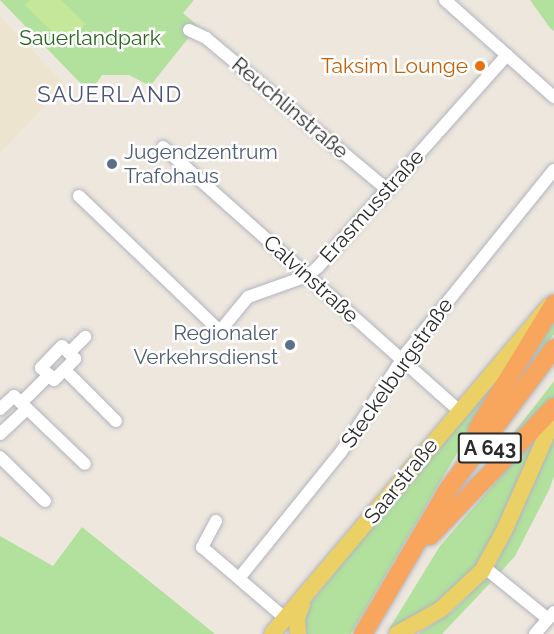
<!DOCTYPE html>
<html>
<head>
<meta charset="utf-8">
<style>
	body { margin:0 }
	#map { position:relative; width:554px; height:634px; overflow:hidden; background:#ede7de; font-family:Raleway,sans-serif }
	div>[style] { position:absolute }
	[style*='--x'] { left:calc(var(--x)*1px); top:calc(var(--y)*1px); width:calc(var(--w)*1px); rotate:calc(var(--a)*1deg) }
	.education>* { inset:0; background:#ede4cf }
	.green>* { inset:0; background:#b2e19d }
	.pitch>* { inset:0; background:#c4e799 }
	.roads { filter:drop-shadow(0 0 2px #b2b4be) drop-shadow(0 0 2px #b2b4be) }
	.minor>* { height:12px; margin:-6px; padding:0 6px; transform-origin:6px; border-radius:6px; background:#fff }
	.major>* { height:16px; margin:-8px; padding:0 8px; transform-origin:8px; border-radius:8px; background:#ebd165 }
	.highway>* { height:18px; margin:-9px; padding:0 9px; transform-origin:9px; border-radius:9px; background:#f8a65e }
	.dots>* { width:16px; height:16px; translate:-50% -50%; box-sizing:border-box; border:3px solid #fff; border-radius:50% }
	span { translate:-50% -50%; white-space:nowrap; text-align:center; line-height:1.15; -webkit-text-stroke:5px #fff; paint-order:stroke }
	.shield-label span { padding:2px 4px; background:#fff; border:2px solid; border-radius:4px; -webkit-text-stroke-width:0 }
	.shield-label { font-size:20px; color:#2b2b2b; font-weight:700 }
	.park-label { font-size:21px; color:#2a661d }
	.food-label { font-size:21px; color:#c56008 }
	.right { translate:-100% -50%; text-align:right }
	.street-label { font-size:21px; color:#2b2b2b }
	.service-label { font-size:21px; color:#4e5e75 }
	.left { translate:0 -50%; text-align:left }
	.neighbourhood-label { font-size:22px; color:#4d547b; letter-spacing:1.5px }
</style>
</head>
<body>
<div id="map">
	<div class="education">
		<div style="clip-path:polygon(0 16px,65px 85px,0 153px)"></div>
	</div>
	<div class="green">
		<div style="clip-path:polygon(0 0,194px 0,183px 13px,198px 26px,150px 86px,129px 75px,102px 75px,90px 93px)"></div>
		<div style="clip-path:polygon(530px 0,554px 0,554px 31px,550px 28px)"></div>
		<div style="clip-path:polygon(554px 314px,554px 334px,504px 398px)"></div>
		<div style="clip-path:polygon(520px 346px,351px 634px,307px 634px,304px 618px,311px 602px)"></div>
		<div style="clip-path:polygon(554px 381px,554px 399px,493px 459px,537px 403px)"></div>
		<div style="clip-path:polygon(542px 429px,510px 510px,469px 580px,417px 618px,389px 629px,440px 546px)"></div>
		<div style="clip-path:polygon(554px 436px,554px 476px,549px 490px,515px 556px,498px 575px,493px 571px)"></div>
		<div style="clip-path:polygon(82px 527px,215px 634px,0 634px,0 536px,53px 566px)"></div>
		<div style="clip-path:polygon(490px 574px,494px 579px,442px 634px,418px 634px,453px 611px)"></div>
	</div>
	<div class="pitch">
		<div style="clip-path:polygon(30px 0,61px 0,86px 24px,66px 45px,25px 5px)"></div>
	</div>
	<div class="roads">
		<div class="minor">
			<div style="--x:445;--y:0;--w:146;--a:41.7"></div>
			<div style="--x:189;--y:30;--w:19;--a:25"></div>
			<div style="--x:206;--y:38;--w:237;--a:39.9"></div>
			<div style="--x:163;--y:147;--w:397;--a:41.7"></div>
			<div style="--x:79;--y:196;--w:195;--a:43.8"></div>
			<div style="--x:220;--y:331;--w:44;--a:-50.5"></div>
			<div style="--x:248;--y:297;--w:63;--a:-19.6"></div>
			<div style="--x:307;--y:276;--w:14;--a:-39"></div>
			<div style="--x:318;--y:267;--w:284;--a:-48.3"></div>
			<div style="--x:69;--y:353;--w:23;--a:-45"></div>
			<div style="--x:65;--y:370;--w:72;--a:45"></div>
			<div style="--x:21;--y:403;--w:40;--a:-45"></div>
			<div style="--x:49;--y:375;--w:7;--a:45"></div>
			<div style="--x:54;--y:380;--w:30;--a:-45"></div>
			<div style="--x:75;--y:359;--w:18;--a:-135"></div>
			<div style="--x:62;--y:346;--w:30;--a:134"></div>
			<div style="--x:41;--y:368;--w:11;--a:41"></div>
			<div style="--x:0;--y:409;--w:19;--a:-43"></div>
			<div style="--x:14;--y:396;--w:98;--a:43.8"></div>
			<div style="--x:0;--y:434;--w:37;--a:-43"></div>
			<div style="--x:0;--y:457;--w:63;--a:44.4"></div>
			<div style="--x:216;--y:521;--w:30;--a:118"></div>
			<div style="--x:202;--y:547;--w:111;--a:40.6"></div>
			<div style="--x:484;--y:567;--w:82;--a:39.1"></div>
			<div style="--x:240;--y:577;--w:161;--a:-51.1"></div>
			<div style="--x:341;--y:452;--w:120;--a:-56.6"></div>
			<div style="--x:407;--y:352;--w:234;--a:-51.1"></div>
			<div style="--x:535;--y:634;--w:29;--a:-49"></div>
		</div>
		<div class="major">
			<div style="--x:298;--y:633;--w:15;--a:-94"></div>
			<div style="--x:297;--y:618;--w:14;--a:-69"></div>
			<div style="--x:272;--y:634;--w:429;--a:-49.8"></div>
			<div style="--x:397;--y:634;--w:49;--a:-29.2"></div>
			<div style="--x:440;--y:610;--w:57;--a:-42.9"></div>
			<div style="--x:482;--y:571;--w:46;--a:-61.2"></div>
			<div style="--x:504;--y:531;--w:124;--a:-66.1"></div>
		</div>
		<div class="highway">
			<div style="--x:477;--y:430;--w:148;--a:-58.6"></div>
			<div style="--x:430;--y:536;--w:179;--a:-46.1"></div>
			<div style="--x:363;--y:634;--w:169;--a:-59.5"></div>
			<div style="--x:449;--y:488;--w:175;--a:-53.1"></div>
		</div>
	</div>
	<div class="dots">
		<div style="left:480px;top:66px;background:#e8710a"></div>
		<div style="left:112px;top:164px;background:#5c6f8a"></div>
		<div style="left:290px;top:345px;background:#5c6f8a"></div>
	</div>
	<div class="shield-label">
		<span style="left:490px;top:448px">A 643</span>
	</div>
	<div class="park-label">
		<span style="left:90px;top:38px">Sauerlandpark</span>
	</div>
	<div class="food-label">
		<span class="right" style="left:468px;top:66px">Taksim Lounge</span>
	</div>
	<div class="street-label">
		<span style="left:290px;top:108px;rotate:40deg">Reuchlinstraße</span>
		<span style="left:372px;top:206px;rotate:-48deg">Erasmusstraße</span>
		<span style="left:311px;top:279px;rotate:42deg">Calvinstraße</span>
		<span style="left:397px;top:373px;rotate:-55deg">Steckelburgstraße</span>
		<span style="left:401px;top:481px;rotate:-51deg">Saarstraße</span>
	</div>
	<div class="service-label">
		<span class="left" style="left:124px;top:164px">Jugendzentrum<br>Trafohaus</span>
		<span class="right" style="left:278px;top:345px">Regionaler<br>Verkehrsdienst</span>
	</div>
	<div class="neighbourhood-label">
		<span style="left:110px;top:95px">SAUERLAND</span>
	</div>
</div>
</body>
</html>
